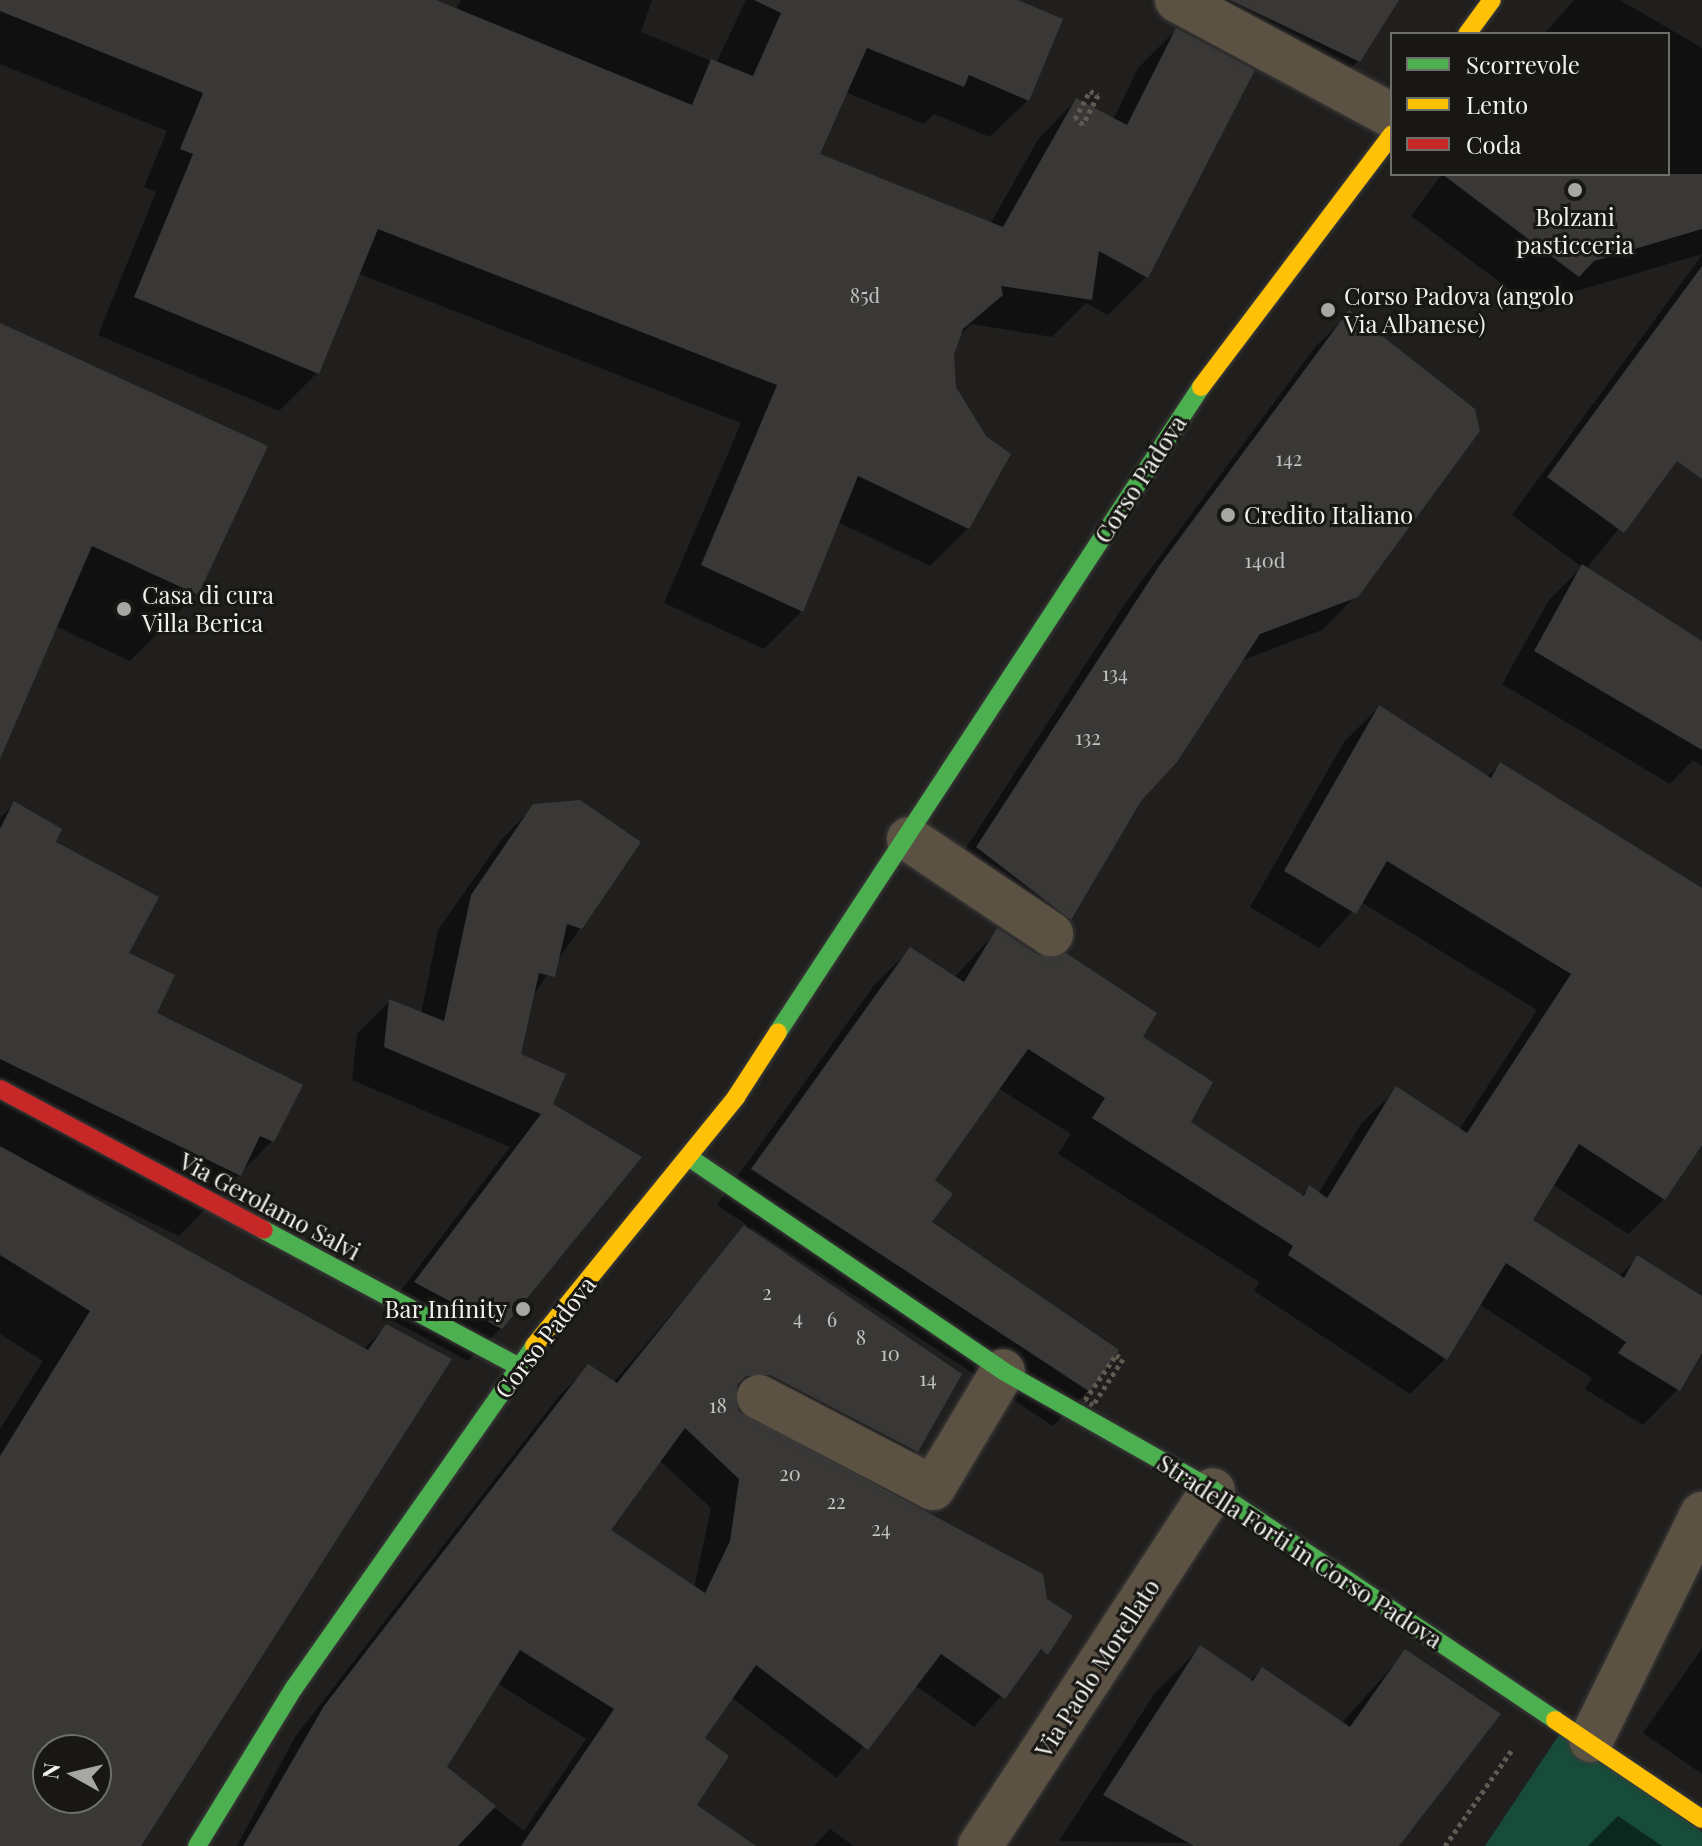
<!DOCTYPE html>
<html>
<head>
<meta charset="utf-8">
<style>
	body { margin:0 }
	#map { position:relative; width:1702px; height:1846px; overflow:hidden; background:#201f1e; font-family:"Playfair Display",serif }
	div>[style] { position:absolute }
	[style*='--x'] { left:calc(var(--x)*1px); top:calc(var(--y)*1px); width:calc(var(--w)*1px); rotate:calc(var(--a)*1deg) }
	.green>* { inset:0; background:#164c39 }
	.shadow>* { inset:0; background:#0007 }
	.building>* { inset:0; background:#393837 }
	.path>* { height:5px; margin-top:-2.5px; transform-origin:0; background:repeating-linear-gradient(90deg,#605a51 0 4px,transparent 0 8px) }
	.roads { filter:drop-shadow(0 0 2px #3d3c3b) drop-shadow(0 0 2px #3d3c3b) }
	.street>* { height:44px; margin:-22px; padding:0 22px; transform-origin:22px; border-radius:22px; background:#5c5243 }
	.fast>* { height:18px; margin:-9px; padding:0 9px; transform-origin:9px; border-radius:9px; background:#4caf50 }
	.slow>* { height:18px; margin:-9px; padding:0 9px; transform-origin:9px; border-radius:9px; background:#ffc107 }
	.jam>* { height:18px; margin:-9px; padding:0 9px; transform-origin:9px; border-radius:9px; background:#c62828 }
	.dots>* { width:22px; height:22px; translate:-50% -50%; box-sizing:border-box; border:4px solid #181714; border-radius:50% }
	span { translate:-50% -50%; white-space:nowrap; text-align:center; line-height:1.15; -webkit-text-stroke:6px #181714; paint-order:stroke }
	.number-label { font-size:20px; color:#c2c2c0 }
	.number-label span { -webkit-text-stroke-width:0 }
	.poi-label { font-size:24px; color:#f0f0ed }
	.left { translate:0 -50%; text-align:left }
	.right { translate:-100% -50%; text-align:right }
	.street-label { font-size:24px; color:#f0f0ed }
	.legend { position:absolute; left:1390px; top:32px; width:280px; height:144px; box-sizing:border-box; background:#181714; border:2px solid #6e6e6b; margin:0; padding:10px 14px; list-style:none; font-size:24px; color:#f0f0ed }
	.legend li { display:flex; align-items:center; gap:16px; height:40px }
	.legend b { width:40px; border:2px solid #6e6e6b }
	.north { position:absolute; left:32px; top:1734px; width:80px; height:80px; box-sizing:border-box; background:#181714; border:2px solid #6e6e6b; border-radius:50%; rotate:278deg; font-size:22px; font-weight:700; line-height:32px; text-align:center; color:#f0f0ed }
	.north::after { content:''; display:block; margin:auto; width:28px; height:36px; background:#a7a7a5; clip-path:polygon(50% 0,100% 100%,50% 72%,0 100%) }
</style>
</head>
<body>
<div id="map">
	<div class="green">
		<div style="clip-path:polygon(1561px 1732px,1702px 1832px,1702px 1846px,1485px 1846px)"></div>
	</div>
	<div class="shadow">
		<div style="clip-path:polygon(0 0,431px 0,456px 10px,461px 0,652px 0,641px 32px,716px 63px,746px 0,1013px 0,1028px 100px,990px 137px,934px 114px,924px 124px,845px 92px,817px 155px,990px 224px,1039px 138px,1076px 100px,1113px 120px,1138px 68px,1176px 30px,1252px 71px,1146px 277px,1108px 315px,1086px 303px,1052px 337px,971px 324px,958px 337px,952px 354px,968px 528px,930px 566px,838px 522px,802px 611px,764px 649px,664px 603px,741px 423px,357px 273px,317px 373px,279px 411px,98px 335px,156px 192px,144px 187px,167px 131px,0 64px)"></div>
		<div style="clip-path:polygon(1167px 0,1396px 0,1358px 61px,1328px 91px)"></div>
		<div style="clip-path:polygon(1574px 0,1620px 0,1702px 48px,1702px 254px,1556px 297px,1541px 313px,1411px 216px,1442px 174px,1668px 174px,1668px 34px,1544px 34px)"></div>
		<div style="clip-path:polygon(1702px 255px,1702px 426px,1586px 569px,1702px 643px,1702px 766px,1693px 760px,1670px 784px,1502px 684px,1549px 600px,1582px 567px,1512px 515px)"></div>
		<div style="clip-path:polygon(1350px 313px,1356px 596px,1322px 630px,1240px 661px,1139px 800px,1070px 919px,1036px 952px,944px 882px,1126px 602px,1316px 346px)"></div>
		<div style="clip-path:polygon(0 326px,266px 447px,196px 594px,130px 661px,55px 626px,0 708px)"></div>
		<div style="clip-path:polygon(evenodd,1379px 707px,1487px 777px,1500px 764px,1702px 890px,1702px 1141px,1664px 1199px,1628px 1234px,1552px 1184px,1530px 1220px,1618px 1277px,1637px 1258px,1702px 1298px,1702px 1349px,1678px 1389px,1643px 1425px,1585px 1389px,1592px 1378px,1479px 1304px,1445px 1359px,1410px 1394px,1254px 1291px,1259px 1282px,1058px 1154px,1071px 1134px,998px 1088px,932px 1181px,929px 1223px,1089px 1390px,1053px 1426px,749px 1226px,916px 1451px,887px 1480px,735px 1403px,736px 1411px,1070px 1616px,974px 1727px,915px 1685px,837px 1778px,731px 1697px,702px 1739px,694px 1805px,721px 1846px,237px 1846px,295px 1737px,559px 1396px,589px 1367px,613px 1383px,747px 1225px,717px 1205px,875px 984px,911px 949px,954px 978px,997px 931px,1141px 1038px,1189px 1122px,1301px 1196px,1309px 1188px,1318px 1194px,1361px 1124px,1397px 1089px,1459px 1130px,1537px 1010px,1361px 902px,1319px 948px,1250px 907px,1344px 742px,1379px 707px,659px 1460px,711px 1508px,694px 1588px,608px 1530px,659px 1460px,1379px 707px,497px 1683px,586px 1739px,524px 1831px,444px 1768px,497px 1683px)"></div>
		<div style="clip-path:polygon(evenodd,14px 804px,53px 842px,126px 954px,154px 1014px,272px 1141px,179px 1236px,32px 1165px,363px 1350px,386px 1326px,124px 1846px,0 1846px,0 1429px,43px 1361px,0 1334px,0 818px,14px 804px,48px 1750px,96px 1750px,96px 1798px,48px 1798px,48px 1750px)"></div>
		<div style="clip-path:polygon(534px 806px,581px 927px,532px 997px,519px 1056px,550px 1105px,501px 1328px,468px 1361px,382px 1315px,510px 1147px,352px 1080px,357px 1034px,389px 1002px,421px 1014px,438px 930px,501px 840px)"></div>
		<div style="clip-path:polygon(1200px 1648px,1250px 1681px,1262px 1669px,1341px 1724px,1405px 1652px,1490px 1726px,1396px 1846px,1059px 1841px,1155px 1693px)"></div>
		<div style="clip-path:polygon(1702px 1648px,1702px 1774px,1643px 1733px)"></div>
		<div style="clip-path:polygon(1618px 1816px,1662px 1846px,1588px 1846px)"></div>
		<div style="clip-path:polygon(830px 1829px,854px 1846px,814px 1846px)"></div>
	</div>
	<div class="building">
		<div style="clip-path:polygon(0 0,436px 0,692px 105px,711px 59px,753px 76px,781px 13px,754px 0,1018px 0,1063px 19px,1029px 101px,969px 75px,964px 87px,867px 48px,820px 154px,1003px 227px,1076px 98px,1127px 125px,1176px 28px,1255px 70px,1148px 278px,1099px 251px,1092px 300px,1001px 286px,1003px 295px,963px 329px,954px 355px,956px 387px,986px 436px,1011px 454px,969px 529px,858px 476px,803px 612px,701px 565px,777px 385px,378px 229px,319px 374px,134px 297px,193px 154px,180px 149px,203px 93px,0 11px)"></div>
		<div style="clip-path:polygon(1230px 0,1399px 0,1360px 62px)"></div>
		<div style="clip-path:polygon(1442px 174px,1702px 174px,1702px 229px,1594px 261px,1579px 277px)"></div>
		<div style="clip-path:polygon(1702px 266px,1702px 479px,1677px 461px,1624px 533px,1547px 477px)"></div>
		<div style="clip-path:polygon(1349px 310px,1475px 409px,1480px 431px,1358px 597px,1260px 634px,1177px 762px,1141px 801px,1071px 920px,976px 847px,1159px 566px)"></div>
		<div style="clip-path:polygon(0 323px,268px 446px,198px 595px,92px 546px,0 759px)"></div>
		<div style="clip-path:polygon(1582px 564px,1702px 641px,1702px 750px,1534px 651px)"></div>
		<div style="clip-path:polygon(1379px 705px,1491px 778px,1500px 762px,1702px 888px,1702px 1145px,1665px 1200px,1579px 1144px,1533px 1220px,1624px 1278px,1637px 1255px,1702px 1296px,1702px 1353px,1680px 1391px,1618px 1353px,1626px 1342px,1506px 1263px,1447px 1360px,1288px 1255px,1293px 1246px,1092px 1118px,1105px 1098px,1028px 1049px,935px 1180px,953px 1194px,932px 1222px,1119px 1350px,1090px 1392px,751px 1169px,910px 947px,964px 982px,997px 928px,1038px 955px,1066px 953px,1157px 1013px,1143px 1037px,1213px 1082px,1191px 1122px,1304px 1196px,1309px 1185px,1327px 1198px,1396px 1086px,1467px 1133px,1571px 974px,1387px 861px,1356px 914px,1284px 871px)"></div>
		<div style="clip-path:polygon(580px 800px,641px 842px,582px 929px,567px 924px,555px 977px,539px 973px,521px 1054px,566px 1074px,553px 1104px,642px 1157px,502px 1329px,414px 1282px,541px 1114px,384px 1047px,389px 999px,444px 1021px,471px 895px,533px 804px)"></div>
		<div style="clip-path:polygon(14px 801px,62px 829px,56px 842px,159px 897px,129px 953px,175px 975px,157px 1013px,303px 1085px,274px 1142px,260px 1136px,241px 1176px,0 1059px,0 829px)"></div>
		<div style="clip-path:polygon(evenodd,0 1146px,368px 1350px,386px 1324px,452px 1359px,141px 1846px,0 1846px,0 1456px,90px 1311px,0 1255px,0 1146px,48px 1750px,96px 1750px,96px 1798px,48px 1798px,48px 1750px)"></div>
		<div style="clip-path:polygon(evenodd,744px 1225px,962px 1374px,918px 1452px,770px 1375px,746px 1376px,737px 1385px,738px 1411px,1043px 1574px,1047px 1599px,1073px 1616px,1048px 1655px,1041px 1649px,1005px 1699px,941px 1654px,868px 1750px,756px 1665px,705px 1738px,729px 1756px,697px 1805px,756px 1846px,521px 1846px,614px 1709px,520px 1650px,447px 1767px,496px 1806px,458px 1846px,243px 1846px,324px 1706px,588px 1364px,617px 1383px,744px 1225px,685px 1428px,739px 1479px,730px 1541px,705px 1593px,611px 1530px,685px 1428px)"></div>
		<div style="clip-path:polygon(1200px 1645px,1253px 1681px,1262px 1667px,1350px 1727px,1405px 1649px,1501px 1714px,1399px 1846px,1194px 1846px,1103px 1795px)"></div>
	</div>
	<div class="path">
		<div style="--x:1090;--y:91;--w:9;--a:27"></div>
		<div style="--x:1098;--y:95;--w:33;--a:117"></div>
		<div style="--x:1083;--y:124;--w:9;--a:-148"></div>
		<div style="--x:1075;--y:119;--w:32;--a:-62"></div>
		<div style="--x:1116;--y:1355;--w:8;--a:30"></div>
		<div style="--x:1123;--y:1359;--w:55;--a:123.1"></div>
		<div style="--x:1093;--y:1405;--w:9;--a:-148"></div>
		<div style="--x:1085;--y:1400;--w:55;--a:-55.4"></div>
		<div style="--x:1445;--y:1846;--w:116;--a:-55.2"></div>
	</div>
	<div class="roads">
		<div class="street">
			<div style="--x:1177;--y:0;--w:244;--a:28.3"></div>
			<div style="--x:909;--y:839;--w:171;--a:33.8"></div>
			<div style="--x:759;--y:1397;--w:196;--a:27.6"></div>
			<div style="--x:933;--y:1488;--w:136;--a:-59.1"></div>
			<div style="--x:1591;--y:1740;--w:252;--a:-63.8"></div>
			<div style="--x:980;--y:1846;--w:425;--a:-56.8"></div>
		</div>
		<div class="fast">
			<div style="--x:778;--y:1032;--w:771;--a:-56.74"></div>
			<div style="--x:690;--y:1158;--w:379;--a:34.2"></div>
			<div style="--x:1003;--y:1371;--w:241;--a:29.5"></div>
			<div style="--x:1213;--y:1490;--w:412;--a:33.9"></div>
			<div style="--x:264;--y:1230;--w:288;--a:28.2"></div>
			<div style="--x:197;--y:1846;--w:185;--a:-58.5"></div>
			<div style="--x:294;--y:1688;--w:418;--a:-54.9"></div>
		</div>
		<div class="slow">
			<div style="--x:1467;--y:34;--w:42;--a:-53.7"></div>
			<div style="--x:1201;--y:387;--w:317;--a:-52.9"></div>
			<div style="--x:534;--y:1346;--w:321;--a:-50.9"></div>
			<div style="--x:736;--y:1097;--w:77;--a:-57.1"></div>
			<div style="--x:1555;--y:1720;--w:177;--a:34"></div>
		</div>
		<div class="jam">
			<div style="--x:0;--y:1089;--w:299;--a:28.1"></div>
		</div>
	</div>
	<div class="dots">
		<div style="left:1575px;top:190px;background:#a7a7a5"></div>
		<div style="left:1328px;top:310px;background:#a7a7a5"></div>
		<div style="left:1228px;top:515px;background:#a7a7a5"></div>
		<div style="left:124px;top:609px;background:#a7a7a5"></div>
		<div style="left:523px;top:1309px;background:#a7a7a5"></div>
	</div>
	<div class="number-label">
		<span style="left:865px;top:294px">85d</span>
		<span style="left:1289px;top:457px">142</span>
		<span style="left:1265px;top:559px">140d</span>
		<span style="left:1115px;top:672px">134</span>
		<span style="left:1088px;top:736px">132</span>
		<span style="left:767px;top:1291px">2</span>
		<span style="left:798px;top:1316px">4</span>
		<span style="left:832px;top:1318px">6</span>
		<span style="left:861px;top:1336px">8</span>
		<span style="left:890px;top:1352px">10</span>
		<span style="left:928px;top:1377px">14</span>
		<span style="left:718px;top:1404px">18</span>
		<span style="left:790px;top:1472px">20</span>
		<span style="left:836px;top:1500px">22</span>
		<span style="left:881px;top:1527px">24</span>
	</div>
	<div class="poi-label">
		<span style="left:1575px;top:231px">Bolzani<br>pasticceria</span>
		<span class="left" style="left:1344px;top:310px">Corso Padova (angolo<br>Via Albanese)</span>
		<span class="left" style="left:1244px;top:515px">Credito Italiano</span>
		<span class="left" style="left:142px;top:609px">Casa di cura<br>Villa Berica</span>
		<span class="right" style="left:507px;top:1309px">Bar Infinity</span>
	</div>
	<div class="street-label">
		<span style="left:1140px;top:479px;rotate:-57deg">Corso Padova</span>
		<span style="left:270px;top:1206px;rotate:28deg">Via Gerolamo Salvi</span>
		<span style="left:545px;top:1337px;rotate:-52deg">Corso Padova</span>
		<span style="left:1300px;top:1551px;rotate:33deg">Stradella Forti in Corso Padova</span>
		<span style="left:1097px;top:1668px;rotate:-57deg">Via Paolo Morellato</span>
	</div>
	<ul class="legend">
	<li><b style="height:10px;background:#4caf50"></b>Scorrevole</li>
	<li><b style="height:10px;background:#ffc107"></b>Lento</li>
	<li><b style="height:10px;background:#c62828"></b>Coda</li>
	</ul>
	<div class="north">N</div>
</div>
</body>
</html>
